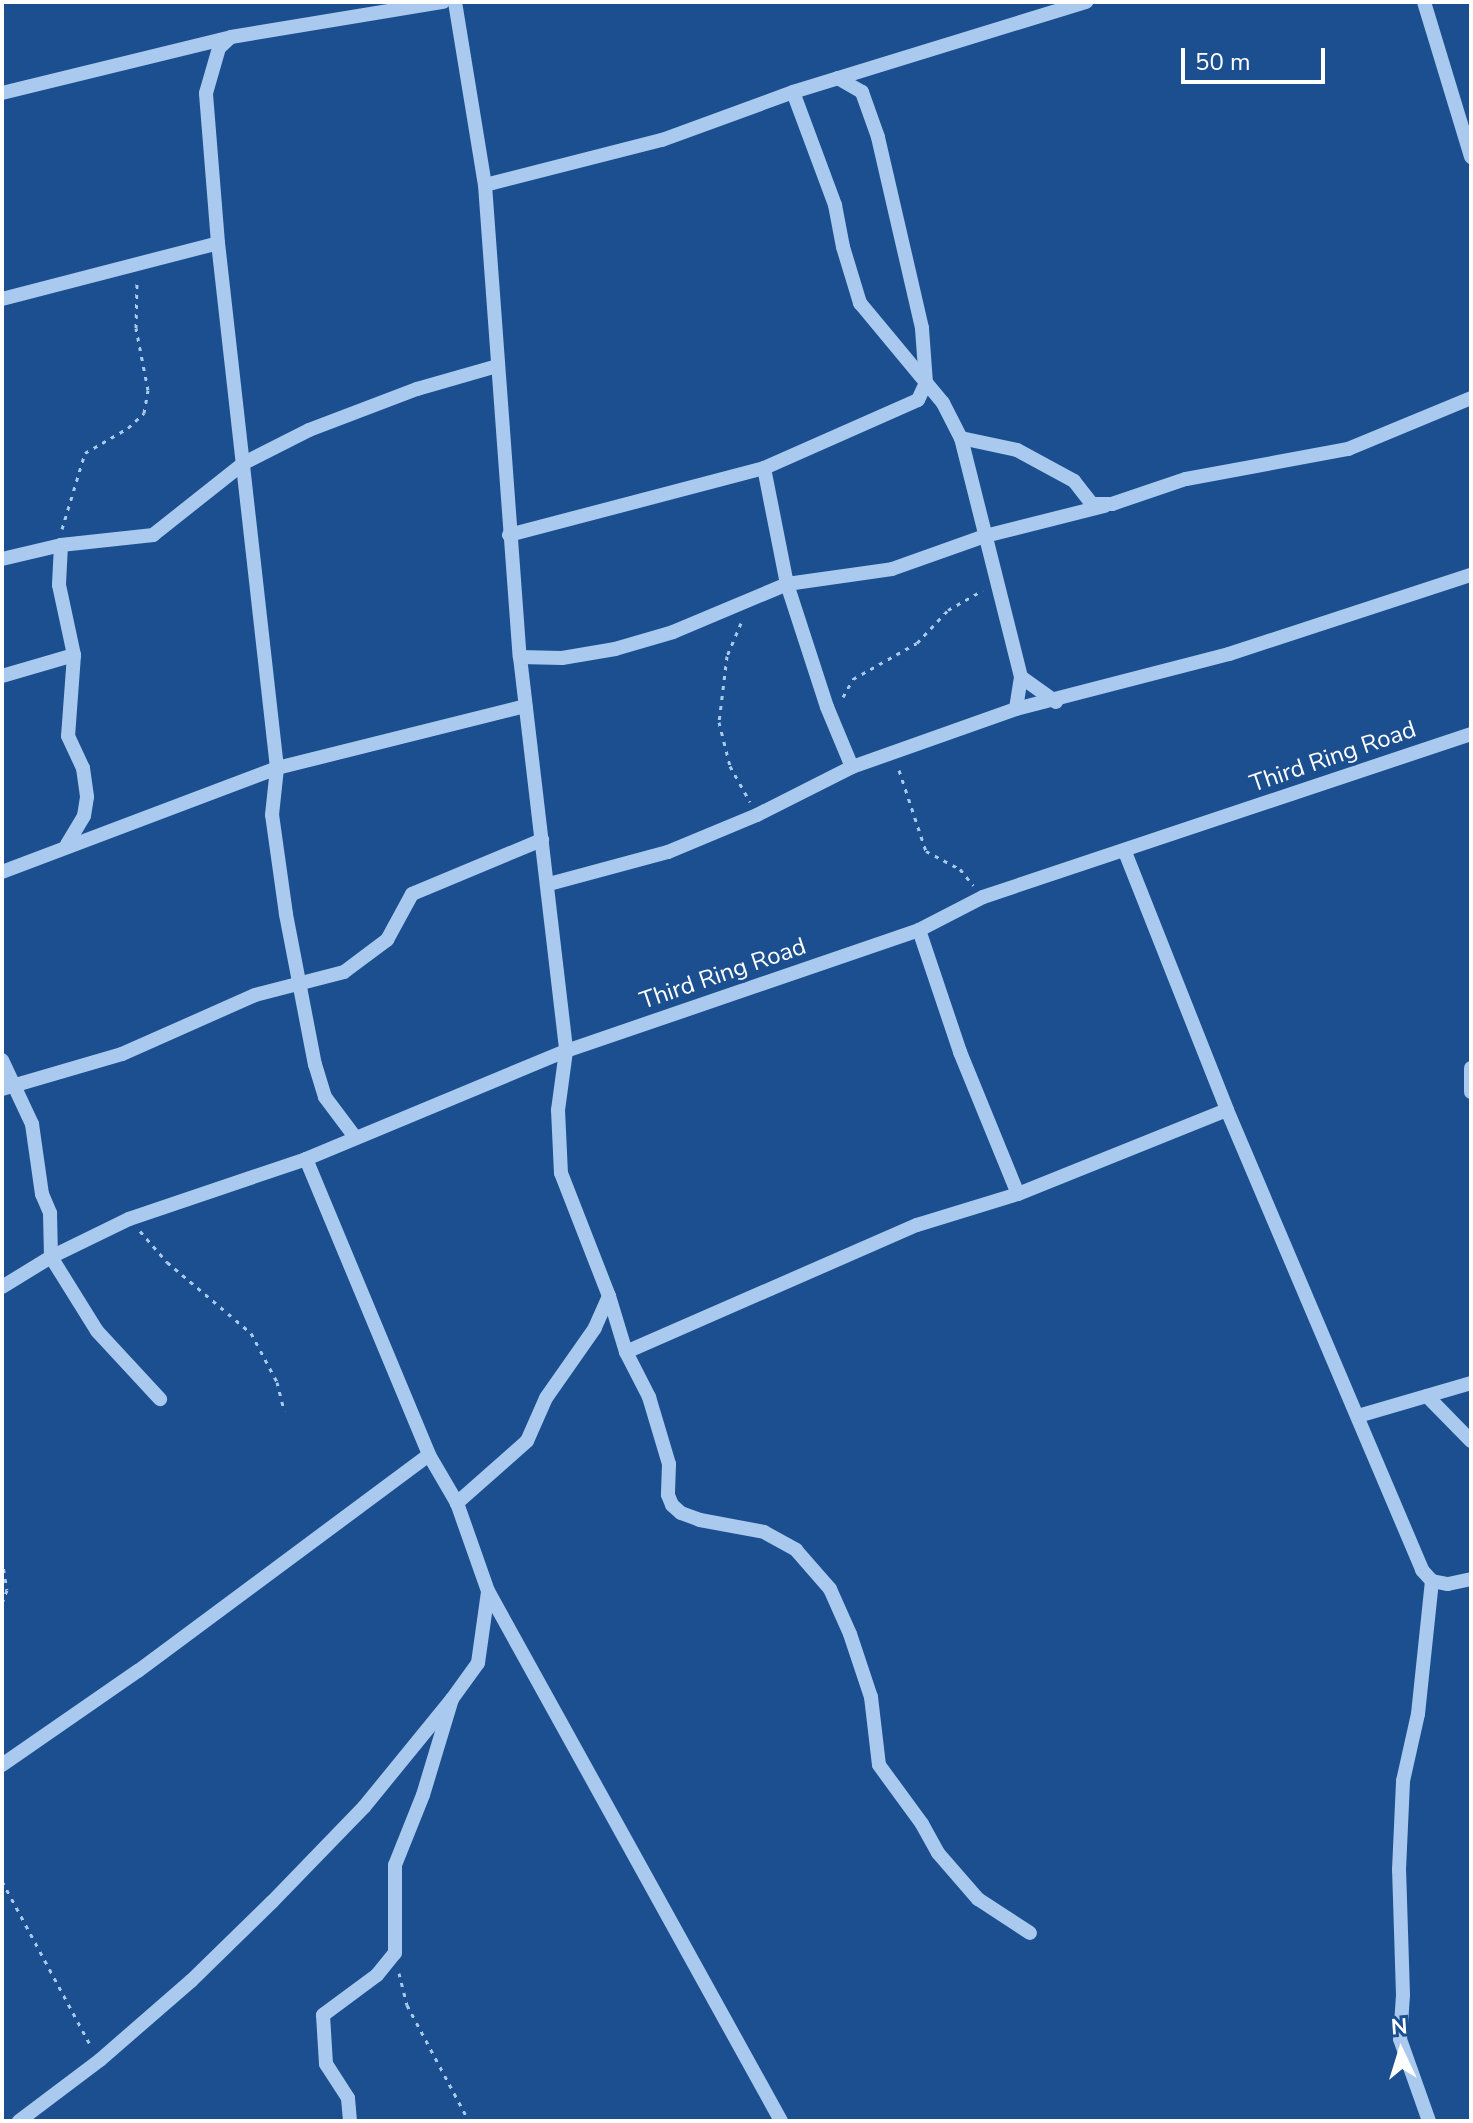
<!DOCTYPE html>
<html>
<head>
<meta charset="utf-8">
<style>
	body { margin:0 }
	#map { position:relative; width:1473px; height:2123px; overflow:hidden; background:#1b4f8f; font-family:"Nunito Sans",sans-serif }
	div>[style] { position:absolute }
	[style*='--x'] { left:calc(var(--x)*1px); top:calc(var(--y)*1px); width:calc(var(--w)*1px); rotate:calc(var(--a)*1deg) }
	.path>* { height:3px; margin-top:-1.5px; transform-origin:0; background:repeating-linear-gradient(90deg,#a9c9ee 0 4px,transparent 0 10px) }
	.minor>* { height:14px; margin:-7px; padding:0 7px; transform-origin:7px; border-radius:7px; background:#a9c9ee }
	span { translate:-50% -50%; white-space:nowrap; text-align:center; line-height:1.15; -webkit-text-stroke:7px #1b4f8f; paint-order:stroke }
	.street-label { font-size:24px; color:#fff }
	.frame { position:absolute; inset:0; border:4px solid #fff; pointer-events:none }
	.north { position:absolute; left:1361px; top:2011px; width:80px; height:80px; -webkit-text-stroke:6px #1b4f8f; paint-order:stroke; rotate:356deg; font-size:22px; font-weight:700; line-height:32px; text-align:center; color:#fff }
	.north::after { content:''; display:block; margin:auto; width:28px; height:36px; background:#fff; clip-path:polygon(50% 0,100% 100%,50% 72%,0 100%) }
	.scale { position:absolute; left:1181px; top:48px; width:144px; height:36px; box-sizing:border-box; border:4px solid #fff; border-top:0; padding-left:10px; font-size:24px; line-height:28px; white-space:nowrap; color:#fff; -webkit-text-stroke:6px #1b4f8f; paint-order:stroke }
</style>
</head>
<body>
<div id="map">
	<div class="path">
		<div style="--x:62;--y:529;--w:79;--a:-73.2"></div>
		<div style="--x:85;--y:453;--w:50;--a:-30.2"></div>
		<div style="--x:128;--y:428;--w:22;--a:-43"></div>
		<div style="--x:144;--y:413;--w:23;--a:-80"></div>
		<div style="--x:148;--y:390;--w:63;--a:-101"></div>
		<div style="--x:136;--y:328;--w:47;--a:-88.8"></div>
		<div style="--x:741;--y:623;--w:36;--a:113"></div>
		<div style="--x:727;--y:656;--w:66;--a:96.9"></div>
		<div style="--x:719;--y:722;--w:45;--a:76"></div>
		<div style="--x:730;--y:766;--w:41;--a:60.9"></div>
		<div style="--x:843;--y:697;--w:21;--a:-61"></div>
		<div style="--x:853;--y:679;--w:73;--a:-29.4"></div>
		<div style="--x:917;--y:643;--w:45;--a:-46.8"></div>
		<div style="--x:948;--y:610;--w:40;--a:-29.7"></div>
		<div style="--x:899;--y:770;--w:85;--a:71.6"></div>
		<div style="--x:926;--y:851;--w:38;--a:28"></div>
		<div style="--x:960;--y:869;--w:21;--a:51"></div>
		<div style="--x:140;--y:1231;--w:41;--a:48.9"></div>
		<div style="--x:167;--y:1262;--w:110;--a:40.2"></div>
		<div style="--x:251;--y:1333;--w:55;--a:62"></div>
		<div style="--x:277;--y:1382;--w:30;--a:76"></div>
		<div style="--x:2;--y:1559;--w:31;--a:81"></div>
		<div style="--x:7;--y:1590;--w:14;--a:111"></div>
		<div style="--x:2;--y:1881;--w:187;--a:61.7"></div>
		<div style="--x:399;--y:1973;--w:33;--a:76"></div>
		<div style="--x:407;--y:2005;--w:132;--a:61.9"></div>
	</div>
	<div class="minor">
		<div style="--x:455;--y:2;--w:185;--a:80.7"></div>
		<div style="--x:485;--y:185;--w:473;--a:85.8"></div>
		<div style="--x:520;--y:657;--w:397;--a:83.3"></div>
		<div style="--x:566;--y:1051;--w:60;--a:97.7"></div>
		<div style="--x:558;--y:1110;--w:63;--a:87.3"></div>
		<div style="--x:561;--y:1173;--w:132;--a:68.7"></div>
		<div style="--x:609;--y:1296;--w:35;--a:114"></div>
		<div style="--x:595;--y:1328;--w:85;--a:125"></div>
		<div style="--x:546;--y:1398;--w:47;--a:113.8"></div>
		<div style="--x:527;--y:1441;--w:94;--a:138.5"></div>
		<div style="--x:1424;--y:2;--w:162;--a:73.1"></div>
		<div style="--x:793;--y:92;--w:121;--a:69.6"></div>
		<div style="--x:835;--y:205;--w:43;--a:79.2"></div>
		<div style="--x:843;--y:247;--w:59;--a:73.1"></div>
		<div style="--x:860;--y:303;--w:130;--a:50.3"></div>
		<div style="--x:943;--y:403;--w:39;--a:63"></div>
		<div style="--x:961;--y:438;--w:57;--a:12.1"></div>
		<div style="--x:1017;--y:450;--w:65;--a:28.5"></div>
		<div style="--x:1074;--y:481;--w:29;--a:52"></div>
		<div style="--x:1092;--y:504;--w:20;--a:0"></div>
		<div style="--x:1112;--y:504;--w:78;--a:-18.7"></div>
		<div style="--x:1186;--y:479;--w:165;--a:-10.5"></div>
		<div style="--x:1348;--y:449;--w:133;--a:-22.5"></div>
		<div style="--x:2;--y:93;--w:232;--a:-13.7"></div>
		<div style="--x:485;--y:185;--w:183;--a:-14.3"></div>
		<div style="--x:662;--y:140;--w:140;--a:-20.1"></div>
		<div style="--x:793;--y:92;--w:307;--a:-17.1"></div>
		<div style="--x:2;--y:299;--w:223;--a:-14.5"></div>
		<div style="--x:961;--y:438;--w:246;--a:75.9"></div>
		<div style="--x:1021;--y:677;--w:32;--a:99"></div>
		<div style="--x:764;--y:468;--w:168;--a:-23.8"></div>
		<div style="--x:918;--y:400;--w:19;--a:-65"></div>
		<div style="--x:926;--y:383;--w:55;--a:-94.2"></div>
		<div style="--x:922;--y:328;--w:196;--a:-103"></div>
		<div style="--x:878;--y:137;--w:48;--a:-109.6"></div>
		<div style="--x:862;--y:92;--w:28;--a:-150"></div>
		<div style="--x:509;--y:535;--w:264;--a:-14.7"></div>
		<div style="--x:764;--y:468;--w:118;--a:78.8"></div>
		<div style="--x:787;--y:584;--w:129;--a:72"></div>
		<div style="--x:827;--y:707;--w:65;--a:67.4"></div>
		<div style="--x:61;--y:545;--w:40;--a:92.9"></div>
		<div style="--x:59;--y:585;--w:72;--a:77.9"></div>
		<div style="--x:74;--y:655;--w:81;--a:94.2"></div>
		<div style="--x:68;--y:736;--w:35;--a:65"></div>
		<div style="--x:83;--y:768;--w:29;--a:82"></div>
		<div style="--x:87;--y:797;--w:19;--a:99"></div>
		<div style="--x:84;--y:816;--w:33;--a:121"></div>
		<div style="--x:2;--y:559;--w:61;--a:-13.3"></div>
		<div style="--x:61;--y:545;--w:93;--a:-6.2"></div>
		<div style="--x:153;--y:535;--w:116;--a:-38.4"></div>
		<div style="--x:244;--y:463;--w:73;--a:-26.9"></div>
		<div style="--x:309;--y:430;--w:116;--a:-20.8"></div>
		<div style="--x:417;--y:389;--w:83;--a:-16"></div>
		<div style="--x:520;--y:657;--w:42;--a:1.4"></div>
		<div style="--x:562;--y:658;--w:54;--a:-9.6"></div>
		<div style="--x:615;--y:649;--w:60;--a:-16.3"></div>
		<div style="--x:673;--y:632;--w:124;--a:-22.8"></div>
		<div style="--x:787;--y:584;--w:106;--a:-8.1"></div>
		<div style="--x:892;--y:569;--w:99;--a:-19.5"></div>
		<div style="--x:985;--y:536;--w:123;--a:-14.1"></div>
		<div style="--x:2;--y:676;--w:75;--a:-16.3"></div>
		<div style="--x:1021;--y:677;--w:43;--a:35.5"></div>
		<div style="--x:1125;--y:852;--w:277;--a:68.4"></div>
		<div style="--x:1227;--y:1110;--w:500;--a:67"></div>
		<div style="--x:1422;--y:1570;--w:15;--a:48"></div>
		<div style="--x:1432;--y:1581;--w:16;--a:11"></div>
		<div style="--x:1448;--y:1584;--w:24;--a:-12"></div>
		<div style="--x:2;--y:872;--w:294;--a:-20.7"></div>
		<div style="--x:277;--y:768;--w:256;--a:-14"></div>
		<div style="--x:549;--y:884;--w:123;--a:-15.1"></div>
		<div style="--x:668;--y:852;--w:96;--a:-22.6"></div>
		<div style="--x:757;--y:815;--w:106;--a:-26.8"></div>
		<div style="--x:852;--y:767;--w:174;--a:-19.5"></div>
		<div style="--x:1016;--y:709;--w:220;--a:-14.5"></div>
		<div style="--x:1229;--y:654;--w:255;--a:-18.1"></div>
		<div style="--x:919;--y:930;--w:129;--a:71.4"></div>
		<div style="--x:960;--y:1052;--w:153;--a:67.8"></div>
		<div style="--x:2;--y:1060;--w:71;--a:64.9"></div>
		<div style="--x:32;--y:1124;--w:71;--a:81.9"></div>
		<div style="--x:42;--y:1194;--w:21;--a:67"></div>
		<div style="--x:50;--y:1213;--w:44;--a:88.7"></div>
		<div style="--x:51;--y:1257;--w:87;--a:58.1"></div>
		<div style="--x:97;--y:1331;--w:93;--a:47.2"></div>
		<div style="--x:1471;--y:1068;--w:24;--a:90"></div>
		<div style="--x:2;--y:1089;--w:125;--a:-16.3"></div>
		<div style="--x:122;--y:1054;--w:145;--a:-23.9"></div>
		<div style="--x:255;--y:995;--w:92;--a:-14.5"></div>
		<div style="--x:344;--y:972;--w:54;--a:-36.7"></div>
		<div style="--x:387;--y:940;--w:52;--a:-61.5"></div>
		<div style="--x:412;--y:894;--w:141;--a:-22.6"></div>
		<div style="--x:355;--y:1137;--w:50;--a:-126.9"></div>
		<div style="--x:325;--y:1097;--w:34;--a:-107"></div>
		<div style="--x:315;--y:1065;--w:154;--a:-100.9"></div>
		<div style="--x:286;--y:914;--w:100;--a:-98"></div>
		<div style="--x:272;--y:815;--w:47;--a:-83.9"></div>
		<div style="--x:277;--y:768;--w:528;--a:-96.41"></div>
		<div style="--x:218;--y:243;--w:150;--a:-94.6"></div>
		<div style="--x:206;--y:93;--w:47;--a:-73.9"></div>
		<div style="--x:219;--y:48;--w:16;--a:-43"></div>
		<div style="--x:231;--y:37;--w:215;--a:-9.4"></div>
		<div style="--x:306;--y:1159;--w:321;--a:67.4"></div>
		<div style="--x:429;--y:1455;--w:56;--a:59.7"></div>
		<div style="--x:457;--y:1503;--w:93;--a:70.6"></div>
		<div style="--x:488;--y:1591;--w:606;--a:61.06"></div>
		<div style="--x:2;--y:1287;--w:57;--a:-31.5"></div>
		<div style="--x:51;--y:1257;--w:87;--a:-26"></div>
		<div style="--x:129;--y:1219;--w:187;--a:-18.7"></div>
		<div style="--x:306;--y:1159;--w:282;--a:-22.6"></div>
		<div style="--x:566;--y:1051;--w:373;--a:-18.9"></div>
		<div style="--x:919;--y:930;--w:72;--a:-27.3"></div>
		<div style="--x:983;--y:897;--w:515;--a:-18.47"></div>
		<div style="--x:609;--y:1296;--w:59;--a:73.1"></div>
		<div style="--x:626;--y:1352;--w:51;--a:62.9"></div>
		<div style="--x:649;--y:1397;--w:70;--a:73.4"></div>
		<div style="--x:669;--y:1464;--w:31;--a:92"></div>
		<div style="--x:668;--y:1495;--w:11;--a:68"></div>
		<div style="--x:672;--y:1505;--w:12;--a:42"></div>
		<div style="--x:681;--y:1513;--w:20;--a:20"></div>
		<div style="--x:700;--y:1520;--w:65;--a:10.6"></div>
		<div style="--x:764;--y:1532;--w:37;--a:29"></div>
		<div style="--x:796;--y:1550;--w:52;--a:48.9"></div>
		<div style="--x:830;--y:1589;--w:49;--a:66"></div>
		<div style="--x:850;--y:1634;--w:66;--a:71.6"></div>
		<div style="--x:871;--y:1697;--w:68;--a:83.3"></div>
		<div style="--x:879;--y:1765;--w:73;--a:53.9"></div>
		<div style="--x:922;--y:1824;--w:33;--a:61"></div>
		<div style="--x:938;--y:1853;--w:61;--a:49"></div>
		<div style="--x:978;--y:1899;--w:62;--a:33.2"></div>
		<div style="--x:626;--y:1352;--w:318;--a:-23.6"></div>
		<div style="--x:917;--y:1225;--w:106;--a:-17.1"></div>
		<div style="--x:1018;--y:1194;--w:225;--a:-21.9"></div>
		<div style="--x:1427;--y:1396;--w:63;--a:45.6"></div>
		<div style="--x:1358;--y:1416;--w:118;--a:-16.3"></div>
		<div style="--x:2;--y:1765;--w:165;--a:-34.7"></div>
		<div style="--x:138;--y:1671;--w:362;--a:-36.6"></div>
		<div style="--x:19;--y:2121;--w:101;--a:-37"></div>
		<div style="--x:100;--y:2060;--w:121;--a:-41"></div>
		<div style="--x:191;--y:1981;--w:113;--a:-44.3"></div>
		<div style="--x:272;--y:1902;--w:132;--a:-45.9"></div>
		<div style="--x:364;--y:1807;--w:139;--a:-50.8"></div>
		<div style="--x:350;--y:2121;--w:23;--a:-95"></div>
		<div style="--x:348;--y:2098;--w:40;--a:-122.9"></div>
		<div style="--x:326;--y:2064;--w:49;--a:-93.5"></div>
		<div style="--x:323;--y:2015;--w:67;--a:-36.5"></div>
		<div style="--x:377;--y:1975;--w:28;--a:-51"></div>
		<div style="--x:395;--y:1953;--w:88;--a:-90"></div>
		<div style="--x:395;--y:1865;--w:75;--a:-68.2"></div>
		<div style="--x:423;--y:1795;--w:100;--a:-73.2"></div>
		<div style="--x:452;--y:1699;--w:44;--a:-54.2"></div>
		<div style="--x:478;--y:1663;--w:72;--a:-82"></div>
		<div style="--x:1429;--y:2121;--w:87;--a:-109.5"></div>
		<div style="--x:1400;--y:2039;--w:44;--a:-86.1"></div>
		<div style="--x:1403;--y:1995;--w:125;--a:-91.8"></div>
		<div style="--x:1399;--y:1870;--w:89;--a:-87.4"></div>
		<div style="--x:1403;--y:1781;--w:69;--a:-77.4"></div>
		<div style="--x:1418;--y:1714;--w:134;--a:-84"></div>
	</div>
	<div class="street-label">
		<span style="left:1333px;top:757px;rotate:-19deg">Third Ring Road</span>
		<span style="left:723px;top:974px;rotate:-19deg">Third Ring Road</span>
	</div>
	<div class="frame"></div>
	<div class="north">N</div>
	<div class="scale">50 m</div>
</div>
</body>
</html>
